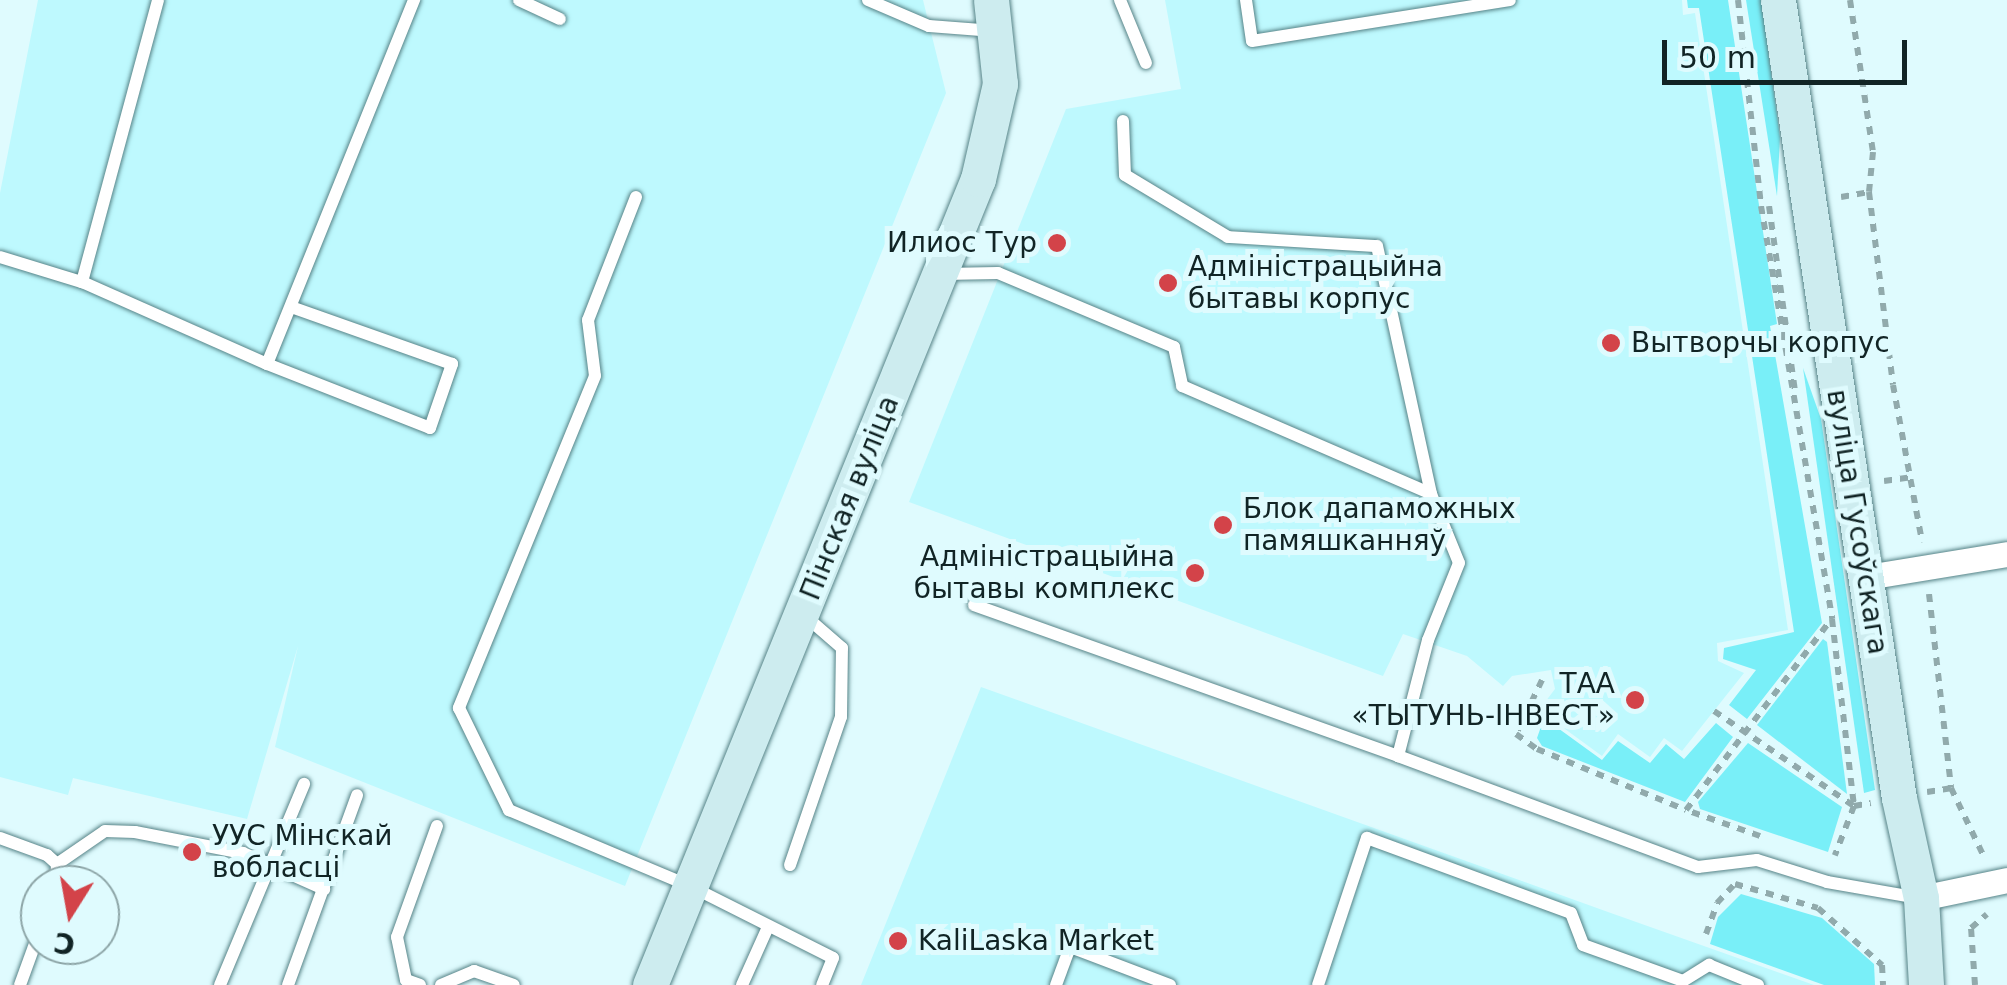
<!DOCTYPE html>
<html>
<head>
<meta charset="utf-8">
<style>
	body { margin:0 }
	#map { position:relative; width:2007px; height:985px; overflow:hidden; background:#dffbfe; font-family:"DejaVu Sans",sans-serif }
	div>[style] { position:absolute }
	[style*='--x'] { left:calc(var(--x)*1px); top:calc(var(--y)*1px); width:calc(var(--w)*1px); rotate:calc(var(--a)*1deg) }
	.built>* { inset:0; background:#bef9fe }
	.green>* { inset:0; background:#79eff8 }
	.path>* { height:6px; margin-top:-3px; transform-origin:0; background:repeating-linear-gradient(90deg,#91aaac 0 8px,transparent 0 16px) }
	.roads { filter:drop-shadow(0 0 2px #568387) drop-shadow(0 0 2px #568387) }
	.lane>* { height:12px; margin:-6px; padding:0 6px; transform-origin:6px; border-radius:6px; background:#fff }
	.street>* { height:25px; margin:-12.5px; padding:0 12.5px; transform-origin:12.5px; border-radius:12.5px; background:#fff }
	.secondary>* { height:35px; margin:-17.5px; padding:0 17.5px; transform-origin:17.5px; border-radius:17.5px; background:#cdecef }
	.dots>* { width:28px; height:28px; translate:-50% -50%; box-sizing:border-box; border:5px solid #dffbfe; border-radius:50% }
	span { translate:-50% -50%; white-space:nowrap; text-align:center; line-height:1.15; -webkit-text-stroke:10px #dffbfe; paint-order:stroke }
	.poi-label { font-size:28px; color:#112425 }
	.right { translate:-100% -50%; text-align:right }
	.left { translate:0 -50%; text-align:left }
	.street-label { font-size:28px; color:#112425 }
	.north { position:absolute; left:20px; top:865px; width:100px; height:100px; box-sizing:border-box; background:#dffbfe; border:2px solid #8da5a7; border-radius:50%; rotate:191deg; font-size:28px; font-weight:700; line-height:40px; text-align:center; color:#112425 }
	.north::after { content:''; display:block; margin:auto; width:35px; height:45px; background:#d34349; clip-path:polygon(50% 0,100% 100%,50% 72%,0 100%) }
	.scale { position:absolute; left:1662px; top:40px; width:245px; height:45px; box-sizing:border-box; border:5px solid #112425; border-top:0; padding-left:12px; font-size:30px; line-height:35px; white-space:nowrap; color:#112425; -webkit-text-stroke:8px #dffbfe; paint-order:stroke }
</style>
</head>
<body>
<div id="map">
	<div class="built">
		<div style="clip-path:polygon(38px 0,923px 0,946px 93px,625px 886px,275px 747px,298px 646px,247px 819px,73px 778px,68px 795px,0 777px,0 193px)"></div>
		<div style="clip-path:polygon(1165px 0,1682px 0,1683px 15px,1695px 13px,1788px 630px,1717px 643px,1718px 661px,1744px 673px,1682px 751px,1664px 738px,1650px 757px,1618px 734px,1602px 756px,1539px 710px,1555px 689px,1551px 670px,1512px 676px,1503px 686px,1467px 656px,1403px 634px,1383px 676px,909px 502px,1066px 109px,1181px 89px)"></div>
		<div style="clip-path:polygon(981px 687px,1608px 912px,1814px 985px,861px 985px)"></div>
	</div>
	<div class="green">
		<div style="clip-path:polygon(1687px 0,1728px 0,1777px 324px,1770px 326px,1822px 623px,1747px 719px,1729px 705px,1756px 670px,1723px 659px,1724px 648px,1794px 632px,1699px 8px,1688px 8px)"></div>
		<div style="clip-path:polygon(1746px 0,1761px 0,1780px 137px,1777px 196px)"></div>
		<div style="clip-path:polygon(1803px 368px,1821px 419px,1875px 790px,1864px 793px)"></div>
		<div style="clip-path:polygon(1823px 639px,1827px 642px,1847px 794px,1757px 725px)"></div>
		<div style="clip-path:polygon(1544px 718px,1602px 760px,1618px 741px,1650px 763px,1666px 744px,1684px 759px,1716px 723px,1733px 737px,1685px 802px,1542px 746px,1537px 738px)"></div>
		<div style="clip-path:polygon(1748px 743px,1842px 807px,1828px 852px,1700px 809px,1698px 802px)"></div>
		<div style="clip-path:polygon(1741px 894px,1822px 918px,1874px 964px,1875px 985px,1824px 985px,1710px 944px,1718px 917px)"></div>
	</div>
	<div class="path">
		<div style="--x:1738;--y:0;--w:207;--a:83.6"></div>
		<div style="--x:1761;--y:206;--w:419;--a:80.2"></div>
		<div style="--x:1832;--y:619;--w:188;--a:83.3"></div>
		<div style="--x:1854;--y:806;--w:53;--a:111.2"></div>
		<div style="--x:1850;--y:0;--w:154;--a:81.4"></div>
		<div style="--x:1873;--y:152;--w:40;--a:95.7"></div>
		<div style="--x:1869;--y:192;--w:194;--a:82.9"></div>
		<div style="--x:1893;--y:385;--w:160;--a:79.5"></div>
		<div style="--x:1841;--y:197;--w:28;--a:-10"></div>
		<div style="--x:1769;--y:206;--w:187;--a:82"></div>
		<div style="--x:1884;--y:481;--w:29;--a:-8"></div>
		<div style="--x:1929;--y:594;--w:195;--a:83.5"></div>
		<div style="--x:1951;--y:788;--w:76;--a:64.4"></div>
		<div style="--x:1542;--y:680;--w:60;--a:115.7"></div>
		<div style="--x:1516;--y:734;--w:26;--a:36"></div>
		<div style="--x:1537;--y:749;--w:161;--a:22.3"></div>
		<div style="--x:1714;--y:711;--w:169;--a:34.2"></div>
		<div style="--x:1854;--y:806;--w:17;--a:-10"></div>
		<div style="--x:1927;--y:792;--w:24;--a:-9"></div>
		<div style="--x:1760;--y:836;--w:78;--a:-160.6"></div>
		<div style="--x:1686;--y:810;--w:239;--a:-52.7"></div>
		<div style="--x:1706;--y:934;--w:33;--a:-70"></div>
		<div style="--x:1717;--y:903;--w:26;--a:-47"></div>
		<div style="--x:1735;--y:884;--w:86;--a:16.1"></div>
		<div style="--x:1818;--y:908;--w:86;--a:41.7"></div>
		<div style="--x:1882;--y:965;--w:20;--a:87"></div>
		<div style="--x:1975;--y:985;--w:57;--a:-94"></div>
		<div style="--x:1971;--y:928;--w:21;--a:-41"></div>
	</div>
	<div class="roads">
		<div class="lane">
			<div style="--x:519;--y:0;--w:45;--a:24.9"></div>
			<div style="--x:868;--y:0;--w:66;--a:23.1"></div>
			<div style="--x:929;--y:26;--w:65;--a:4.4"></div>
			<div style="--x:1120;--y:0;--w:68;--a:67.6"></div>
			<div style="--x:1246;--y:0;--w:41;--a:81.7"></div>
			<div style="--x:1252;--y:41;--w:261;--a:-9"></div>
			<div style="--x:1123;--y:121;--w:54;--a:87.9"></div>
			<div style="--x:1125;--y:175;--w:120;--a:31"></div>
			<div style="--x:1228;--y:237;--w:149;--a:3.5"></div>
			<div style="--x:1377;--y:246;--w:254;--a:77.7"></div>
			<div style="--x:636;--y:197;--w:132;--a:111.3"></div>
			<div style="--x:588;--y:320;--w:56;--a:82.9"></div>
			<div style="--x:595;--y:376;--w:359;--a:112.3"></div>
			<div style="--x:459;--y:708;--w:114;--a:63.9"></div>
			<div style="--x:509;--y:810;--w:196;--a:22.8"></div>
			<div style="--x:690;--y:886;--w:160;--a:26.7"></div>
			<div style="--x:833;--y:958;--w:29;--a:112"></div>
			<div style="--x:0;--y:257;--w:86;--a:17"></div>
			<div style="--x:82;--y:282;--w:202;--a:23.9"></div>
			<div style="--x:267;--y:364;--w:393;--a:-68"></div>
			<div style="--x:943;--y:274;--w:55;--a:-1"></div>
			<div style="--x:998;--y:273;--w:191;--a:22.8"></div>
			<div style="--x:1174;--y:347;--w:40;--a:78"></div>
			<div style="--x:1182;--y:386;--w:271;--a:23.4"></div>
			<div style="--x:1431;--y:494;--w:74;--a:67.9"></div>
			<div style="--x:1459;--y:563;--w:83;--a:111.9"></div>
			<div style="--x:1428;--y:640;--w:120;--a:104.5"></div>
			<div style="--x:1398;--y:756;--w:320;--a:20.3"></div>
			<div style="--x:1698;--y:867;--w:59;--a:-6.8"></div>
			<div style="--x:1757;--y:860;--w:73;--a:17.4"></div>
			<div style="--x:1827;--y:882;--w:93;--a:9.9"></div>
			<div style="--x:82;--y:282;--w:292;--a:-74.9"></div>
			<div style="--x:267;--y:364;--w:175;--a:21.4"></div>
			<div style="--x:430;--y:428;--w:68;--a:-71"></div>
			<div style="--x:452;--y:364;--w:171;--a:-160.5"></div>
			<div style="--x:974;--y:605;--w:450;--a:19.6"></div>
			<div style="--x:0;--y:838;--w:50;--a:19.9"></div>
			<div style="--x:47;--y:855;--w:13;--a:42"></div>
			<div style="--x:57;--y:864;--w:21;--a:93"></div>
			<div style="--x:57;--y:864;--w:58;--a:-34.5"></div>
			<div style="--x:105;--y:831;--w:30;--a:2"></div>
			<div style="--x:135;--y:832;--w:110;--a:11"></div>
			<div style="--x:243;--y:853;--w:89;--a:24"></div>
			<div style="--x:790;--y:865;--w:157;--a:-71"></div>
			<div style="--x:841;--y:717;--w:69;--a:-89.2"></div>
			<div style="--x:842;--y:648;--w:50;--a:-139"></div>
			<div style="--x:20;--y:985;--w:59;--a:-70"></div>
			<div style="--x:220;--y:985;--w:218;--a:-67.3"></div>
			<div style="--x:288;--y:985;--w:202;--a:-70"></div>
			<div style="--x:420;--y:985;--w:15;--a:-160"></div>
			<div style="--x:406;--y:980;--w:44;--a:-101.8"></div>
			<div style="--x:397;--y:937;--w:118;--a:-70.2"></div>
			<div style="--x:441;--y:985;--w:36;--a:-23"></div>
			<div style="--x:474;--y:971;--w:42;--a:19.3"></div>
			<div style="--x:742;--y:985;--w:64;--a:-65.9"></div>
			<div style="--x:1056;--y:985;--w:40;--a:-69.8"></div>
			<div style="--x:1070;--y:947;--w:107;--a:20.8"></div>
			<div style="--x:1318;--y:985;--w:155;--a:-71.6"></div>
			<div style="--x:1367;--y:838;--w:217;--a:20.2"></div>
			<div style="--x:1571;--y:913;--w:34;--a:69"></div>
			<div style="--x:1583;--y:945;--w:106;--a:19.8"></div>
			<div style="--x:1683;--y:981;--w:31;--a:-32"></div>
			<div style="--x:1709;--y:965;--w:53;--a:22.2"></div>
		</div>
		<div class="street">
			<div style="--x:1867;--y:577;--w:142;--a:-9.3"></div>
			<div style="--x:1921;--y:898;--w:88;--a:-11.8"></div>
		</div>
		<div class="secondary">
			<div style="--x:1778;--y:0;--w:807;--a:81.38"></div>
			<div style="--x:1899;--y:798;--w:102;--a:77.6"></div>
			<div style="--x:1921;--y:898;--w:87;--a:86.7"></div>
			<div style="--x:650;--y:985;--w:870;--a:-67.86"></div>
			<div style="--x:978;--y:179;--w:98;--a:-77"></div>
			<div style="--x:1000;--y:84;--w:84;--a:-96.1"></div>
		</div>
	</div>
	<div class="dots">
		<div style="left:1057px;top:243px;background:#d34349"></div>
		<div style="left:1168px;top:283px;background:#d34349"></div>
		<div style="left:1611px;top:343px;background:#d34349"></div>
		<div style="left:1223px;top:525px;background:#d34349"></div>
		<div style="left:1195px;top:573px;background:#d34349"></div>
		<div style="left:1635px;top:700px;background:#d34349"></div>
		<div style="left:192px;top:852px;background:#d34349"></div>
		<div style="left:898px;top:941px;background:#d34349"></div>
	</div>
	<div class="poi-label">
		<span class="right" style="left:1037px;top:243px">Илиос Тур</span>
		<span class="left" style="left:1188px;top:283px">Адміністрацыйна<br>бытавы корпус</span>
		<span class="left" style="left:1631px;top:343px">Вытворчы корпус</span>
		<span class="left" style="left:1243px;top:525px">Блок дапаможных<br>памяшканняў</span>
		<span class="right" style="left:1175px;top:573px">Адміністрацыйна<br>бытавы комплекс</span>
		<span class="right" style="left:1615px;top:700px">ТАА<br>«ТЫТУНЬ-IНВЕСТ»</span>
		<span class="left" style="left:212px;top:852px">УУС Мінскай<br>вобласці</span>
		<span class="left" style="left:918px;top:941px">KaliLaska Market</span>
	</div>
	<div class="street-label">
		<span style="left:850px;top:498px;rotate:-68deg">Пінская вуліца</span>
		<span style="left:1857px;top:522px;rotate:81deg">вуліца Гусоўскага</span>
	</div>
	<div class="north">С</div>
	<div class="scale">50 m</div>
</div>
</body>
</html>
